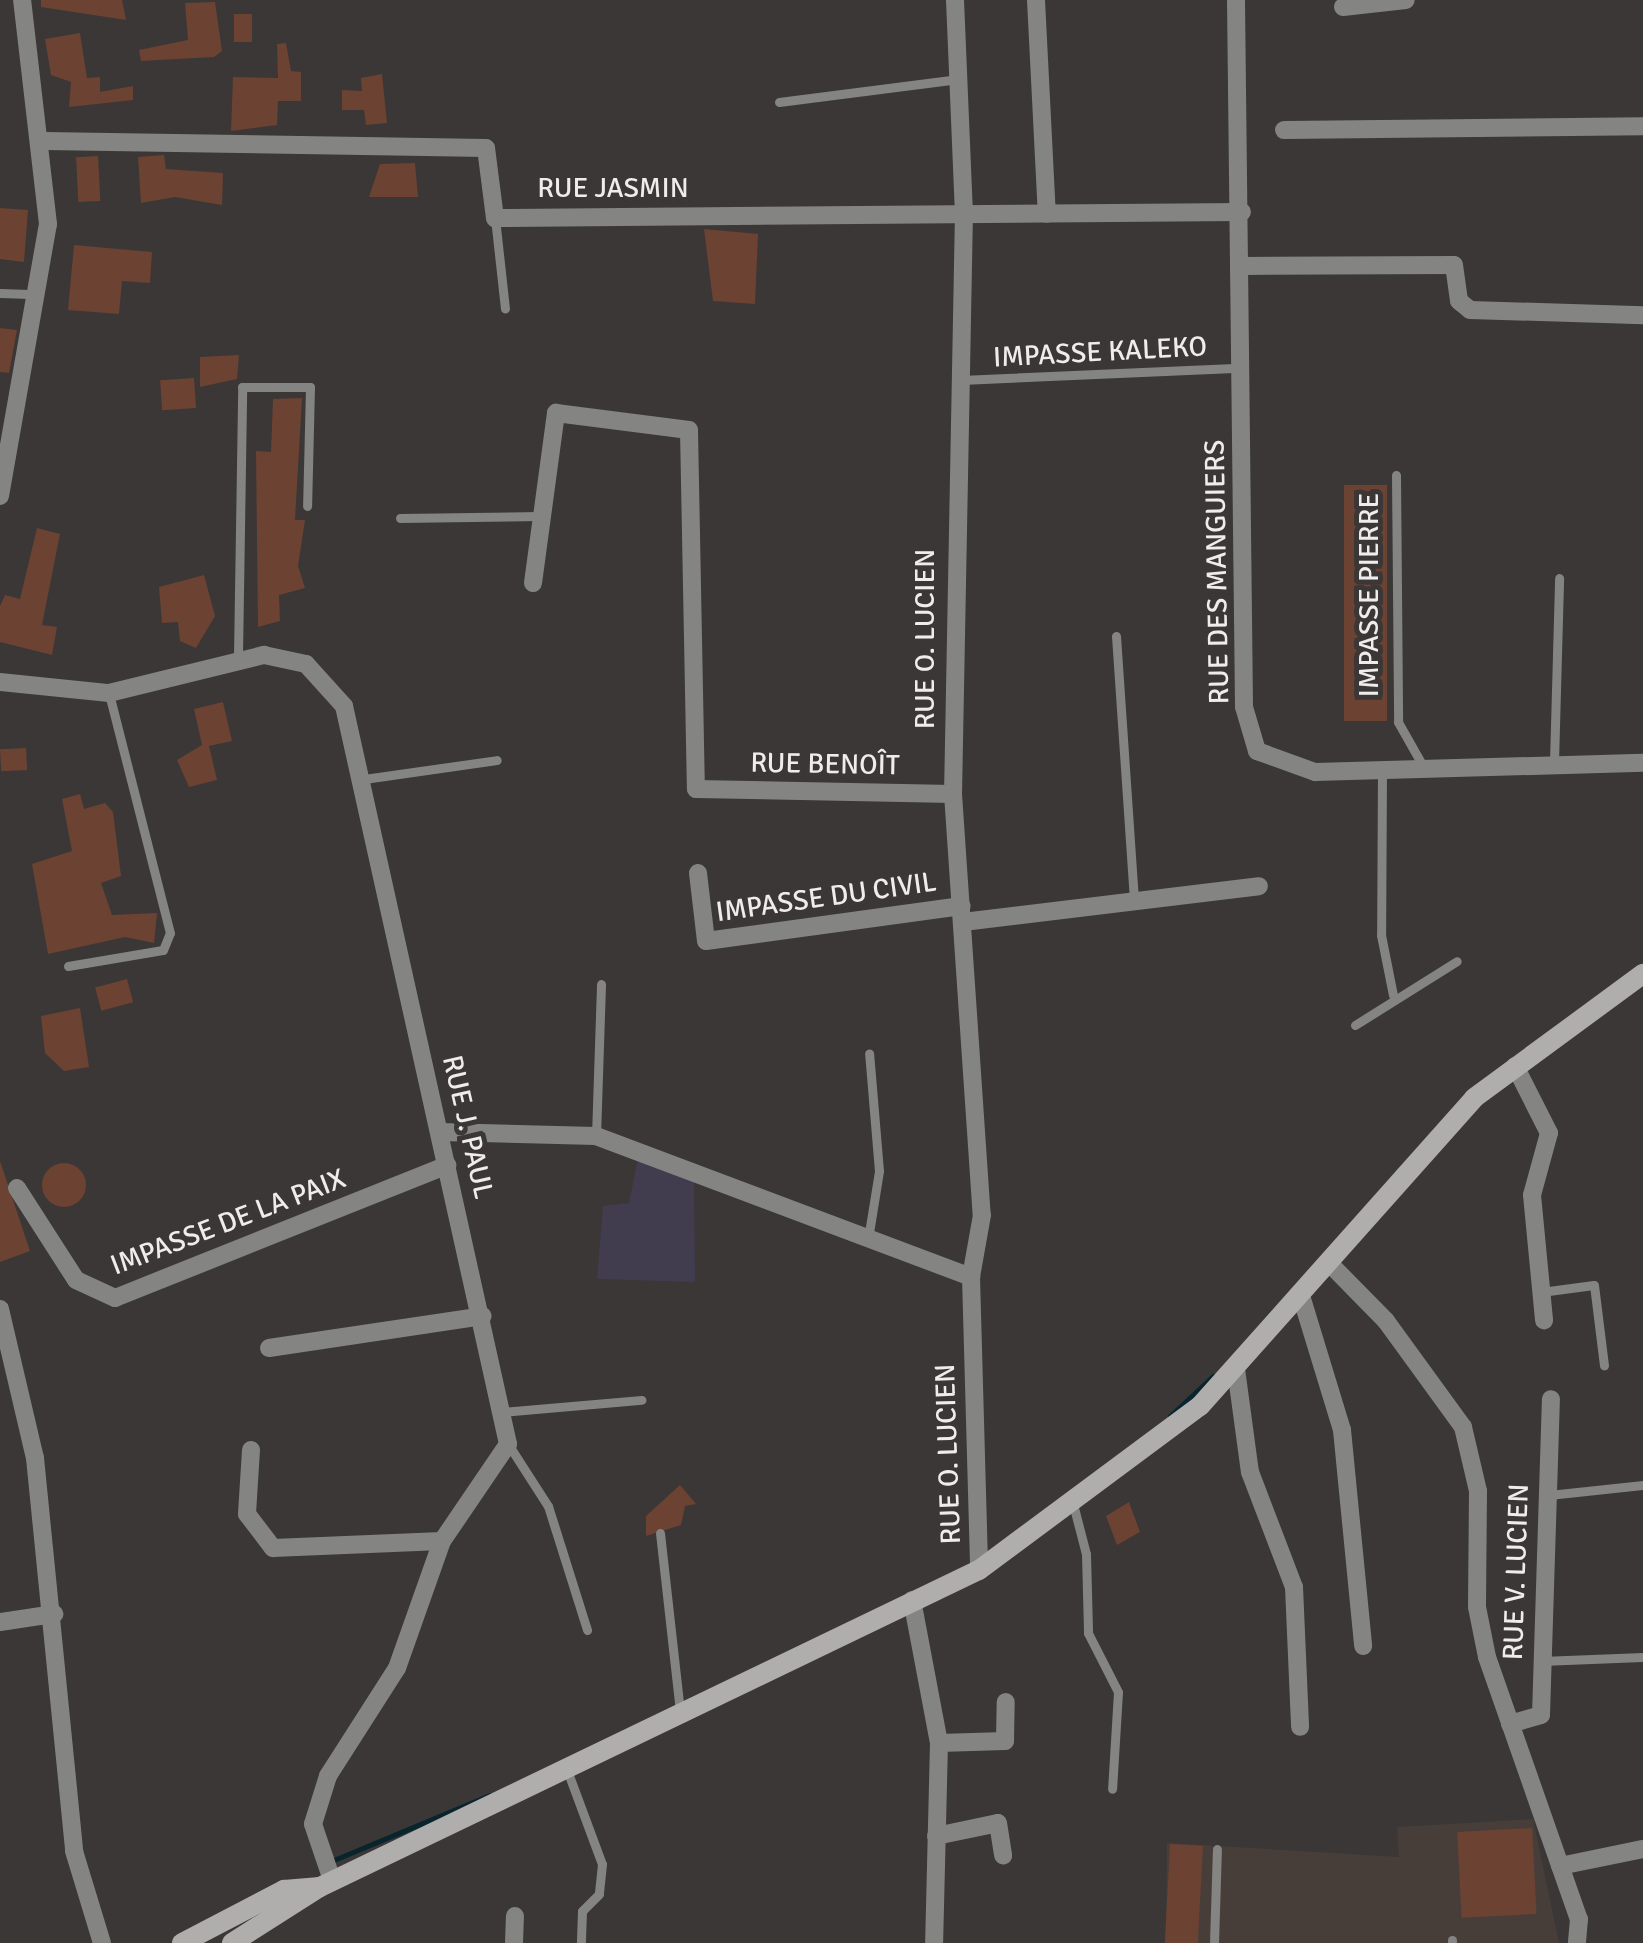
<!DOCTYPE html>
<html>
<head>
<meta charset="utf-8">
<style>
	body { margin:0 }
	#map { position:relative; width:1643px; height:1943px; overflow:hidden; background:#3a3736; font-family:Signika,sans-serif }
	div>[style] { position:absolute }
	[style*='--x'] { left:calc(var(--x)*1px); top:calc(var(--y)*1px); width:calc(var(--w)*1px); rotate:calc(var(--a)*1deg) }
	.built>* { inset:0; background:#473e3a }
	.education>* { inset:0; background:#413c4e }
	.stream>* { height:5px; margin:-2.5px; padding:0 2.5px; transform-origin:2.5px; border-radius:2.5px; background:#08252e }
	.building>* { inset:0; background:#6c4233; transform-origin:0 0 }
	.round { border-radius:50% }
	.service>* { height:9px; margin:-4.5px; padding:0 4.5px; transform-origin:4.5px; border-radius:4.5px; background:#848482 }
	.minor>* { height:18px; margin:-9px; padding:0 9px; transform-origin:9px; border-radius:9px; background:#848482 }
	.secondary>* { height:20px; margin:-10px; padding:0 10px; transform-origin:10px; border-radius:10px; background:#afaeac }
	span { translate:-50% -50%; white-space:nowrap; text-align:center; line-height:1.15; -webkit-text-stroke:10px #3a3736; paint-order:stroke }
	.street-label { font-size:28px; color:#eeecec }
</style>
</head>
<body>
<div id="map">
	<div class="built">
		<div style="clip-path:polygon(1533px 1819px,1559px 1943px,1166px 1943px,1167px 1843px,1399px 1857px,1397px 1827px)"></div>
	</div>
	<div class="education">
		<div style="clip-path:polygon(639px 1153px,694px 1169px,695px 1282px,597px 1279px,603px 1206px,629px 1203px)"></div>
	</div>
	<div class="stream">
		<div style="--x:1170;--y:1416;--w:59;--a:-42.9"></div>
		<div style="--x:329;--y:1862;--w:174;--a:-22.6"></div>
	</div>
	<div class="building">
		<div style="clip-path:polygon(41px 0,122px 0,126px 20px,41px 7px)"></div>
		<div style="clip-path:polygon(215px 2px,222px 51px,214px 57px,141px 61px,139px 50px,188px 40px,185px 3px)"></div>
		<div style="left:234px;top:14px;width:18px;height:28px"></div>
		<div style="clip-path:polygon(80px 33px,87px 78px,100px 77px,100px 92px,133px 86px,133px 100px,69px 107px,71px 82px,51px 75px,45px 39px)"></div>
		<div style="clip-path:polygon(286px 43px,291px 71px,301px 72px,301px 101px,278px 101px,277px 125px,231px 131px,233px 77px,278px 78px,277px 44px)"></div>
		<div style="clip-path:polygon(382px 74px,387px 123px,366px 125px,364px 110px,342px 110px,342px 90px,362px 91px,361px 78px)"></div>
		<div style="clip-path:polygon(164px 155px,166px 169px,223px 173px,222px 205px,175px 197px,141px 203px,138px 157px)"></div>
		<div style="left:98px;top:156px;width:45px;height:22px;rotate:87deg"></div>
		<div style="clip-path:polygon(415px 163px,418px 197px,369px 197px,380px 164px)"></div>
		<div style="clip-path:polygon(0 208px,28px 210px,24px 262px,0 259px)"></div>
		<div style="clip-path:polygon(704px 229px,758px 234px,755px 304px,713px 301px)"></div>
		<div style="clip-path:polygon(74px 245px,152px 252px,150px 283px,122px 281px,119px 314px,68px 310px)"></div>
		<div style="clip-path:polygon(0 328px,17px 330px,9px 373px,0 372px)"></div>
		<div style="clip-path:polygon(239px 355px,237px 379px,200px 387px,200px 357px)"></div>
		<div style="left:194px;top:378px;width:30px;height:34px;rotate:86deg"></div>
		<div style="clip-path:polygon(302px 398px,295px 520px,305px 520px,298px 566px,305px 588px,279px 595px,280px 621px,258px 627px,256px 451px,271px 452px,273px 399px)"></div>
		<div style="left:1387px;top:485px;width:236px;height:43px;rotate:90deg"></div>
		<div style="clip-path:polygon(37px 528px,60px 534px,42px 625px,57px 627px,52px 655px,0 642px,0 606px,5px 595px,20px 599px)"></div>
		<div style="clip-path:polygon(204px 575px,215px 616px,196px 648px,180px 641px,178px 622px,162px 623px,159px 587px)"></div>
		<div style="clip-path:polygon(223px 702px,232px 741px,209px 746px,217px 780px,189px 787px,177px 760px,202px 745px,194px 709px)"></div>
		<div style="left:26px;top:748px;width:22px;height:26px;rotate:87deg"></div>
		<div style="clip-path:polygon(80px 794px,84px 809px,105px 803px,113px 812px,121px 876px,101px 883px,112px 915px,157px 913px,154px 943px,125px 937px,48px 954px,32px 864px,72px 851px,62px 799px)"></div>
		<div style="left:127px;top:979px;width:24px;height:33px;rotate:75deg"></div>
		<div style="clip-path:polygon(80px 1008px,89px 1067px,64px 1071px,45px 1053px,41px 1016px)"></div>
		<div style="clip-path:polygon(0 1161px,30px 1251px,0 1262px)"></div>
		<div class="round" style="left:42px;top:1163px;width:44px;height:44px"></div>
		<div style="clip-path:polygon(680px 1485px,696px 1504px,685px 1506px,681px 1525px,646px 1536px,646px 1516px)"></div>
		<div style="clip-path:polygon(1129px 1502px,1140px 1532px,1117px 1545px,1106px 1516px)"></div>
		<div style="left:1532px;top:1828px;width:86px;height:75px;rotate:87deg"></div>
		<div style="left:1170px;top:1844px;width:33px;height:99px;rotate:3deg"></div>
	</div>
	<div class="service">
		<div style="--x:779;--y:102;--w:181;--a:-7.3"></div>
		<div style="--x:495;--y:218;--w:91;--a:83.7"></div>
		<div style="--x:0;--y:293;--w:36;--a:2"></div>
		<div style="--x:961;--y:380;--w:279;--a:-2.5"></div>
		<div style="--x:1396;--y:475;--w:247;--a:89.5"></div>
		<div style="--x:1398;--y:722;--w:53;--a:60.5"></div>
		<div style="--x:400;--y:518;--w:140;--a:-0.8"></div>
		<div style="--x:1116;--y:636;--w:267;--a:86.1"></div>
		<div style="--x:238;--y:656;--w:269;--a:-89.1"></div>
		<div style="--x:242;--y:387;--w:68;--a:0"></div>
		<div style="--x:310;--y:387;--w:119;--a:91.4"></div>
		<div style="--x:1554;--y:762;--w:184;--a:-88.4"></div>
		<div style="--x:1382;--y:770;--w:165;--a:90.3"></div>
		<div style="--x:1381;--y:935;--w:61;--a:78.7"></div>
		<div style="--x:364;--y:779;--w:134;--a:-8.1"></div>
		<div style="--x:68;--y:966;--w:96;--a:-9.6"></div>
		<div style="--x:163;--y:950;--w:18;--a:-68"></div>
		<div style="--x:170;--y:933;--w:248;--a:-104.3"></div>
		<div style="--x:1355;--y:1025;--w:120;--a:-32.1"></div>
		<div style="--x:596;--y:1136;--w:152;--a:-88.1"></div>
		<div style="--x:868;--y:1239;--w:69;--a:-80.8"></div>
		<div style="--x:879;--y:1171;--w:118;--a:-94.8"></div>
		<div style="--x:1541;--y:1292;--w:53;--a:-7.5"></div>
		<div style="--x:1594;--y:1285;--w:81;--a:82.9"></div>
		<div style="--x:503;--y:1412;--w:139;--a:-5"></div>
		<div style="--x:508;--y:1444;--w:74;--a:57.2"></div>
		<div style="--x:548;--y:1506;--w:130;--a:72.5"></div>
		<div style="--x:1549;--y:1495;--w:95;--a:-6.1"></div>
		<div style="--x:1073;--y:1504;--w:52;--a:75.4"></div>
		<div style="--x:1086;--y:1554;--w:79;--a:88.5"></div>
		<div style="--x:1088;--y:1633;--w:66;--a:63"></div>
		<div style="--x:1118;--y:1692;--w:97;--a:93.5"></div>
		<div style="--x:660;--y:1533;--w:179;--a:83.6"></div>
		<div style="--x:1541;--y:1661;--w:102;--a:-2.2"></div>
		<div style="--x:567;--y:1770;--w:100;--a:69.6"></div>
		<div style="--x:602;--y:1864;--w:30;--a:96"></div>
		<div style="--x:599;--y:1894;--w:24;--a:135"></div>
		<div style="--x:582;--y:1911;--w:32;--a:92"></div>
		<div style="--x:1452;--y:1940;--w:3;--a:90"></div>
		<div style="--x:1214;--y:1943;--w:94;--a:-88.2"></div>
	</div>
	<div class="minor">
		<div style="--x:955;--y:0;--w:212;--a:87.6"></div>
		<div style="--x:964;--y:212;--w:582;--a:91.08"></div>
		<div style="--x:953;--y:794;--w:422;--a:86.1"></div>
		<div style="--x:982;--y:1215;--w:63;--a:100.1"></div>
		<div style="--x:971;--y:1277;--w:293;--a:88.4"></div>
		<div style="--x:1036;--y:0;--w:214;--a:87.1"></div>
		<div style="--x:1236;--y:0;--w:707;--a:89.35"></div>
		<div style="--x:1244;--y:707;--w:46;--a:73.5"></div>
		<div style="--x:1257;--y:751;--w:62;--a:19.9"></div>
		<div style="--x:1315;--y:772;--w:328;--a:-1.6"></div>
		<div style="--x:1343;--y:7;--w:63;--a:-6.3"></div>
		<div style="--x:1284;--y:130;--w:359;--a:-0.6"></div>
		<div style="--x:45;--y:141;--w:441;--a:0.9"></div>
		<div style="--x:486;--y:148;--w:71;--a:82.7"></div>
		<div style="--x:495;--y:218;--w:747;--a:-0.46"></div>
		<div style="--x:1243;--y:266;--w:211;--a:-0.3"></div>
		<div style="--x:1454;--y:265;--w:36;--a:82"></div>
		<div style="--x:1459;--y:301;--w:14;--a:39"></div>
		<div style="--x:1470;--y:310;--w:173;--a:1.7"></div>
		<div style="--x:0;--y:496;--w:276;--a:-80"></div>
		<div style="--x:48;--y:224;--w:226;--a:-96.6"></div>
		<div style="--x:533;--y:583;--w:172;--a:-82.3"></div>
		<div style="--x:556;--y:413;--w:134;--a:7.3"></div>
		<div style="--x:689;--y:430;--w:359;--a:88.9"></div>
		<div style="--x:696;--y:789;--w:257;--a:1.1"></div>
		<div style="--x:0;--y:682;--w:110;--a:5.8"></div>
		<div style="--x:109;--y:693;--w:160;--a:-13.8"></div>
		<div style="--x:264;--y:655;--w:43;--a:12.1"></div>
		<div style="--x:306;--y:664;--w:57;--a:47.9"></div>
		<div style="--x:344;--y:706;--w:756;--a:77.47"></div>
		<div style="--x:508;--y:1444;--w:117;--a:124.2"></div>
		<div style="--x:442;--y:1541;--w:135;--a:109.5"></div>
		<div style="--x:397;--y:1668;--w:128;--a:122.6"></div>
		<div style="--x:328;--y:1776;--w:50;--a:107.4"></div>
		<div style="--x:313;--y:1824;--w:59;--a:71.3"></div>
		<div style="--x:698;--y:873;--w:68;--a:83.3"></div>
		<div style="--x:706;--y:941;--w:258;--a:-7.8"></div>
		<div style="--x:963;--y:922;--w:298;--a:-6.9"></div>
		<div style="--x:1515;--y:1066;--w:75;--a:63.1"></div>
		<div style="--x:1549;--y:1133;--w:64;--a:105.3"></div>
		<div style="--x:1532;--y:1195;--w:126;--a:84.5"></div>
		<div style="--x:440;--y:1132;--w:156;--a:1.5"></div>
		<div style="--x:596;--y:1136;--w:401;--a:20.6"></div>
		<div style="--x:17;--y:1188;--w:109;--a:57.3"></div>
		<div style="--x:76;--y:1280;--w:43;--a:24.8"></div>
		<div style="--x:115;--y:1298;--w:358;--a:-21.8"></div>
		<div style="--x:1332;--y:1266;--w:77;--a:45.5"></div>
		<div style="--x:1386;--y:1321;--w:131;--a:54"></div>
		<div style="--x:1463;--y:1427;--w:66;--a:76.8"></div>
		<div style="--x:1478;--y:1491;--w:116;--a:90.5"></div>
		<div style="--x:1477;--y:1607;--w:51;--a:78.7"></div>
		<div style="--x:1487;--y:1657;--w:278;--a:70.7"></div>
		<div style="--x:1579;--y:1919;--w:24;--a:95"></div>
		<div style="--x:1302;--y:1299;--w:137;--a:73"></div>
		<div style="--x:1342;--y:1430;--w:217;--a:84.4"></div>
		<div style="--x:0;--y:1309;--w:153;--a:76.8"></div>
		<div style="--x:35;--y:1458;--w:395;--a:84.3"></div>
		<div style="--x:74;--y:1851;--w:96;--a:73.1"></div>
		<div style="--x:269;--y:1348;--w:216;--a:-8.5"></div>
		<div style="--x:1236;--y:1369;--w:104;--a:82.3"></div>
		<div style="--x:1250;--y:1472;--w:123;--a:69.1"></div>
		<div style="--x:1294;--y:1587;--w:140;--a:87.5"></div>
		<div style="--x:251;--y:1450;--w:64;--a:93.6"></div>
		<div style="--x:247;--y:1514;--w:43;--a:52.6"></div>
		<div style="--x:273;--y:1548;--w:169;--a:-2.4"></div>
		<div style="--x:912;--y:1600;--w:146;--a:79.3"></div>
		<div style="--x:939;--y:1743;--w:200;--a:91.4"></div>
		<div style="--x:0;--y:1622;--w:55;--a:-8.4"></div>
		<div style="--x:1510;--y:1724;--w:32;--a:-16"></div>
		<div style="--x:1541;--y:1715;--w:316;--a:-88.2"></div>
		<div style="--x:939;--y:1743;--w:66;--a:-1.7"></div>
		<div style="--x:1005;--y:1741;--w:39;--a:-89"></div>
		<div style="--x:936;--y:1836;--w:63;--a:-11.8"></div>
		<div style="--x:998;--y:1823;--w:33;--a:81"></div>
		<div style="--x:1560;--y:1866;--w:85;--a:-11.6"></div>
		<div style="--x:514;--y:1943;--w:27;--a:-88"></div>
	</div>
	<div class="secondary">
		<div style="--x:182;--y:1943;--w:115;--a:-27.5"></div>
		<div style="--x:284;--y:1890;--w:36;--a:-5"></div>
		<div style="--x:232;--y:1943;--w:104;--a:-32.5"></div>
		<div style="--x:320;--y:1887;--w:731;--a:-25.69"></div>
		<div style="--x:979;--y:1570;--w:275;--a:-36.6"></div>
		<div style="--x:1200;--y:1406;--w:412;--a:-48.3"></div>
		<div style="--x:1474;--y:1098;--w:210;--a:-36.3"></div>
	</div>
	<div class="street-label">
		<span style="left:613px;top:188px">RUE JASMIN</span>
		<span style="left:1100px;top:352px;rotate:-3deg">IMPASSE KALEKO</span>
		<span style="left:1217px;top:572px;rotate:-91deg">RUE DES MANGUIERS</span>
		<span style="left:1369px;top:595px;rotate:-90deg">IMPASSE PIERRE</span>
		<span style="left:925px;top:639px;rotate:-90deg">RUE O. LUCIEN</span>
		<span style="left:825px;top:764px;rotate:1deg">RUE BENOÎT</span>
		<span style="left:826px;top:897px;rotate:-8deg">IMPASSE DU CIVIL</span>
		<span style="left:468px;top:1127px;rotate:77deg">RUE J. PAUL</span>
		<span style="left:228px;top:1222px;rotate:-21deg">IMPASSE DE LA PAIX</span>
		<span style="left:948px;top:1454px;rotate:-92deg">RUE O. LUCIEN</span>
		<span style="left:1516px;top:1572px;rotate:-88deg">RUE V. LUCIEN</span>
	</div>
</div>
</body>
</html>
